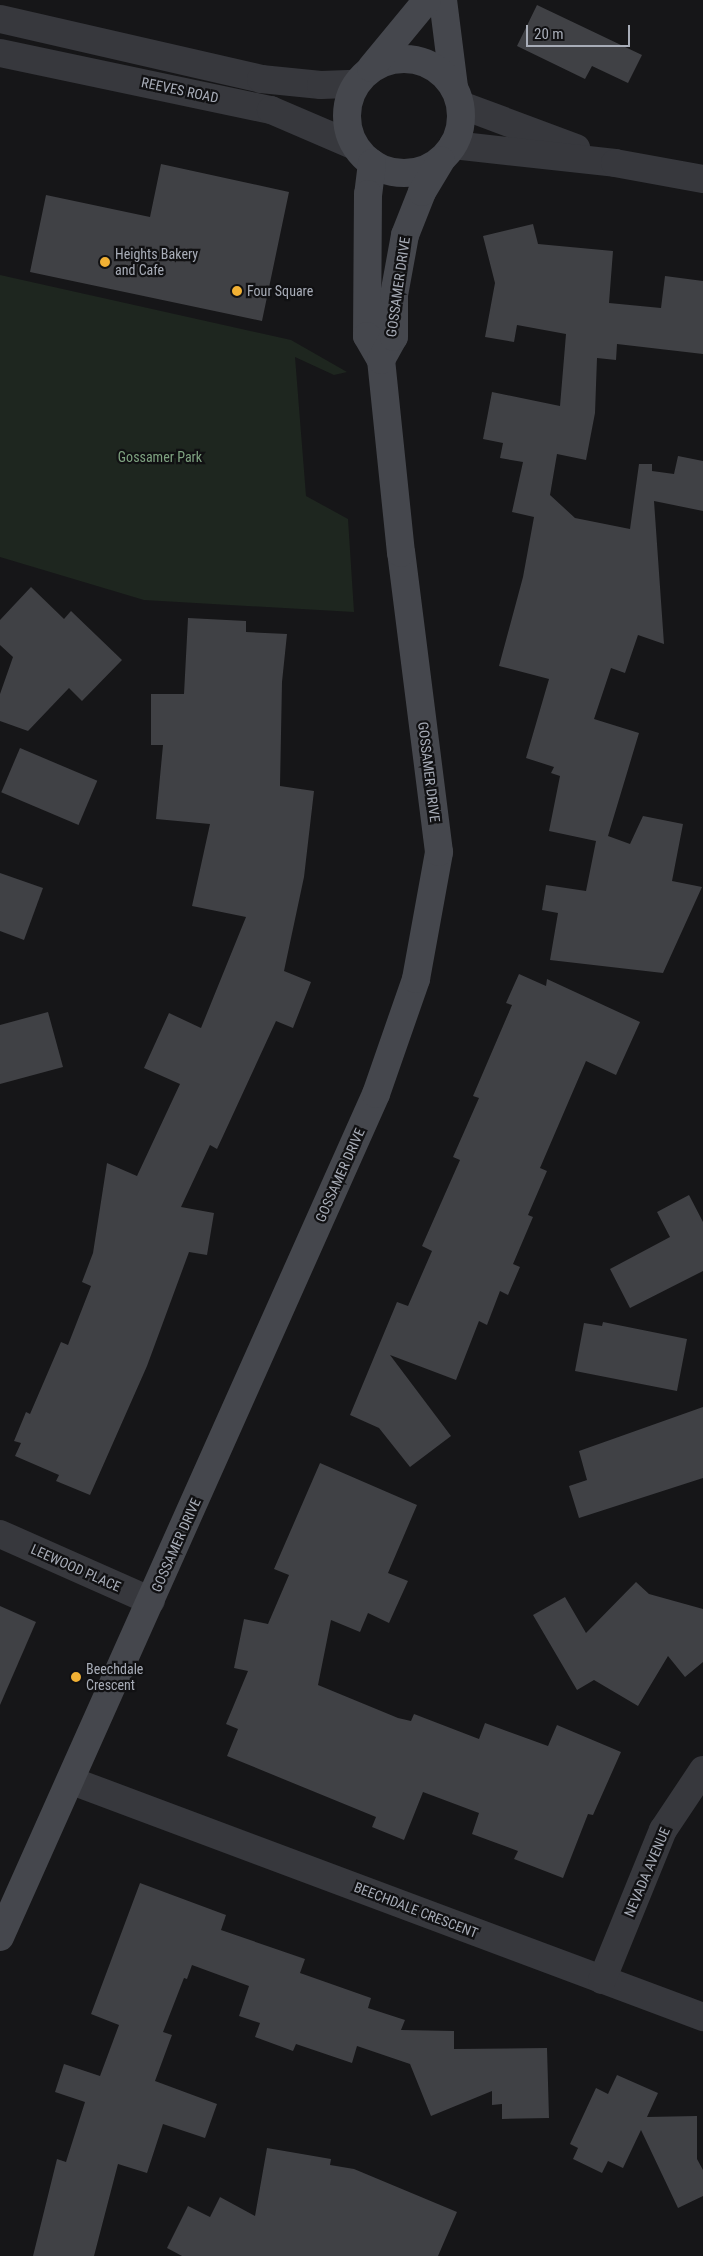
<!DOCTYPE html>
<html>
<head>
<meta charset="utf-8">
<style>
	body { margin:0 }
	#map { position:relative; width:703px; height:2256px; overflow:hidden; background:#161618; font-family:"Roboto Condensed",sans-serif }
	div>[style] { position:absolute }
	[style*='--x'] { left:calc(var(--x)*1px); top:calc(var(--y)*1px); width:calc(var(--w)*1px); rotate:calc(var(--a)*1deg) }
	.green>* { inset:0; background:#1e261f }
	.building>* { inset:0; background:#404145; transform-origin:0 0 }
	.minor>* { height:28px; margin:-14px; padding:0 14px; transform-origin:14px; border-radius:14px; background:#37383d }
	.tertiary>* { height:28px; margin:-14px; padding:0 14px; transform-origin:14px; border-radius:14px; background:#37383d }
	.secondary>* { height:28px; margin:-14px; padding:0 14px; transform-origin:14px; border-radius:14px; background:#45474d }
	.secondary>.ring { margin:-14px; padding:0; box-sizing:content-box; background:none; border:28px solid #45474d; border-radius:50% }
	.dots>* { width:14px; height:14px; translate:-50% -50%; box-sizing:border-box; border:2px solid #111113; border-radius:50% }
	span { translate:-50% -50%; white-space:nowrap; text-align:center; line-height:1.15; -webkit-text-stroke:4.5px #111113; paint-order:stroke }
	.street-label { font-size:14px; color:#a8adb8 }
	.poi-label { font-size:14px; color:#a8adb8 }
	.left { translate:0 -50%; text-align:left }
	.park-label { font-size:14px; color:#7fa381 }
	.scale { position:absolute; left:526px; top:25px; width:104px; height:22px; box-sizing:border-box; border:2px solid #a8adb8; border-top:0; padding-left:6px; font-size:15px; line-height:18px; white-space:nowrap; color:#a8adb8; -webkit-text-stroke:4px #111113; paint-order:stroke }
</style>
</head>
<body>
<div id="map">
	<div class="green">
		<div style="clip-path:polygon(0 275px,291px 340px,347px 372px,334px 375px,295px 357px,306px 496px,348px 519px,354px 612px,144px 600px,0 557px)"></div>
	</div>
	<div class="building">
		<div style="clip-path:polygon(537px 5px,642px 55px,628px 83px,592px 66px,585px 79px,517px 46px)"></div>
		<div style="clip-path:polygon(161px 164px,289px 192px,262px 321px,30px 272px,46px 195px,150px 217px)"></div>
		<div style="clip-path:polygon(533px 224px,538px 244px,613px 251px,609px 303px,661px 308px,665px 276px,703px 281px,703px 354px,617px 344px,616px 360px,597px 358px,595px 413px,586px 460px,557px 454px,550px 495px,575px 518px,630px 529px,639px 464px,652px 464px,652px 471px,674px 474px,678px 456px,703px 461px,703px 511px,654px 501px,664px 644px,638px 635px,625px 673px,611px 668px,594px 719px,639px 733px,608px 836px,630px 844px,643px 816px,683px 824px,672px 881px,702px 887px,663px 973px,550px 960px,558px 913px,542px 910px,546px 885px,586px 891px,596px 841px,549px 831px,560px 776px,551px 773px,554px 767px,526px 758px,549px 679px,499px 666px,523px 577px,534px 517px,512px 512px,523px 462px,500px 458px,503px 443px,483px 439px,492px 392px,560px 406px,566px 334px,517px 325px,514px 342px,485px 337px,495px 283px,483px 236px)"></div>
		<div style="clip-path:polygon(31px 587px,64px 619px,71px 611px,122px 660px,82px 701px,69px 688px,28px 731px,0 721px,0 694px,13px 657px,0 645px,0 620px)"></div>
		<div style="clip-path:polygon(188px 618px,246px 621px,246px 632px,287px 634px,282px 682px,280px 786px,314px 791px,304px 877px,284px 971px,311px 982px,293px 1028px,276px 1021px,217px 1149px,210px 1145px,181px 1207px,214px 1213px,207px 1255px,189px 1252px,147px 1366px,90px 1495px,56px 1481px,59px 1475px,15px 1456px,21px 1443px,14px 1441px,26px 1412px,30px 1414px,61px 1342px,68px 1345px,91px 1286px,82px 1282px,93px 1253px,107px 1163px,137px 1176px,180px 1084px,144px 1068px,169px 1013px,201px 1028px,246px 917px,192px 906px,210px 824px,156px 819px,163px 745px,151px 745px,151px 694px,184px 694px)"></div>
		<div style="left:20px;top:748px;width:84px;height:48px;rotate:23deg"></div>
		<div style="clip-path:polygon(0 873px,43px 888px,24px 940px,0 931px)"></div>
		<div style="clip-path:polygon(519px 974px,546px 986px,547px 979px,640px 1022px,616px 1075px,586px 1061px,540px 1168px,547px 1171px,528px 1215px,533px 1217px,513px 1264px,520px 1267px,508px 1295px,500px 1291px,487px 1325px,479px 1321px,456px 1380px,390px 1355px,451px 1436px,410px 1467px,379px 1428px,350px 1415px,397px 1302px,408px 1306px,432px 1251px,422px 1246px,460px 1160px,453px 1157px,479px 1098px,473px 1096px,512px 1005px,506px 1003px)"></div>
		<div style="clip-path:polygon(48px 1012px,63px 1067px,0 1084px,0 1025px)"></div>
		<div style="clip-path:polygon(689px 1195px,703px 1222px,703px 1271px,630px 1308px,610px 1269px,670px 1237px,657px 1212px)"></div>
		<div style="clip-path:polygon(603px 1322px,687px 1339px,677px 1391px,575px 1371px,584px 1323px,602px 1326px)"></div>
		<div style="clip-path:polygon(703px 1407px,703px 1478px,579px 1518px,569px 1486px,587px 1480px,579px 1451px)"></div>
		<div style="clip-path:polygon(320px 1463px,417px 1505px,388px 1573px,408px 1581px,389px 1623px,368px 1613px,360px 1632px,331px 1620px,318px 1685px,398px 1718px,411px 1721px,414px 1714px,479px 1739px,485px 1723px,548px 1746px,557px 1725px,621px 1752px,593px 1815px,588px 1814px,563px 1878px,514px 1859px,518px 1851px,472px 1834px,479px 1813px,423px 1792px,404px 1840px,372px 1827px,376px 1817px,227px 1756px,238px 1729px,226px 1724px,248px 1671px,234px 1668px,244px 1619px,268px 1624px,289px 1575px,274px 1569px)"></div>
		<div style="clip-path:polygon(636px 1582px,649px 1594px,703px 1609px,703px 1662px,685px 1677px,668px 1656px,638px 1706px,594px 1680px,577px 1690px,533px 1615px,565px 1597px,586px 1633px)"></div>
		<div style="clip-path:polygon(0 1606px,36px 1622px,0 1705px)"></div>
		<div style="clip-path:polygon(140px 1883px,226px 1915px,221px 1930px,305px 1959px,300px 1973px,371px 1998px,368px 2008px,405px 2020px,401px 2030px,454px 2031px,454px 2049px,547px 2048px,549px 2118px,502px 2119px,502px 2104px,492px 2105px,492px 2091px,431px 2116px,410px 2064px,357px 2046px,352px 2063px,296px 2044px,293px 2051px,255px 2037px,260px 2023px,239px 2016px,249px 1986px,192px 1965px,187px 1979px,184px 1978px,163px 2032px,172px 2035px,155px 2081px,217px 2104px,205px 2138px,163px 2124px,147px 2173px,118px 2164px,94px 2256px,33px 2256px,57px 2159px,66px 2162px,85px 2102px,55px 2092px,64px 2064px,100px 2076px,119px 2025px,91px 2014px)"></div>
		<div style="clip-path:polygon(617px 2075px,658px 2093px,647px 2117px,697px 2116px,697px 2159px,703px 2170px,703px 2196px,678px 2208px,641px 2130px,623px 2168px,608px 2161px,602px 2173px,573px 2159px,578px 2148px,570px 2144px,596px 2088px,608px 2094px)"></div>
		<div style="clip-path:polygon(267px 2148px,331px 2159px,330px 2165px,354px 2169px,457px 2212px,438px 2256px,182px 2256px,167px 2248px,188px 2206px,210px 2217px,220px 2197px,255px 2216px)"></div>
	</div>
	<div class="minor">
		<div style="--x:0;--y:19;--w:268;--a:12.9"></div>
		<div style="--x:261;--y:79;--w:60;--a:5.7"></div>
		<div style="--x:321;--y:85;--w:34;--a:-2"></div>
		<div style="--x:0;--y:53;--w:277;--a:11.9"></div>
		<div style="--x:271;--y:110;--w:91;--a:23.2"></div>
		<div style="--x:0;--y:1534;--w:165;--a:23.9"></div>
		<div style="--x:72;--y:1781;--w:674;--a:20.51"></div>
		<div style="--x:602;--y:1980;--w:162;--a:-67.9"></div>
		<div style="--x:663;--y:1830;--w:72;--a:-56.3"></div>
	</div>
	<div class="tertiary">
		<div style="--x:461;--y:105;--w:123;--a:20.5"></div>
		<div style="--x:453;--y:145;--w:163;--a:6.3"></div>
		<div style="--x:615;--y:163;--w:89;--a:10.3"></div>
	</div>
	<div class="secondary">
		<div style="--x:443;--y:0;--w:88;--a:82.8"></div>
		<div class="ring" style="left:347px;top:59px;width:86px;height:86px"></div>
		<div style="--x:371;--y:68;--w:88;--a:-50.5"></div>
		<div style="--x:372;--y:163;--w:31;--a:97"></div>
		<div style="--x:368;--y:194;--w:142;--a:90.4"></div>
		<div style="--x:367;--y:336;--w:28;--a:60"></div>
		<div style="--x:0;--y:1937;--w:923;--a:-65.96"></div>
		<div style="--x:376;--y:1094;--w:122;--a:-70.8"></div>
		<div style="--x:416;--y:979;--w:129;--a:-79.7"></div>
		<div style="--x:439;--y:852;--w:301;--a:-97.2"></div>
		<div style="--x:401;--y:553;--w:194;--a:-95.9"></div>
		<div style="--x:381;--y:360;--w:26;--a:-61"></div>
		<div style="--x:394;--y:337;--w:42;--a:-90"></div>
		<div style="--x:394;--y:295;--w:61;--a:-79.6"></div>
		<div style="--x:405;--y:235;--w:46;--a:-68.4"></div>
		<div style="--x:422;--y:192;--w:37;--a:-59"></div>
	</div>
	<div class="dots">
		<div style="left:105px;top:262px;background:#f2b134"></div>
		<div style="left:237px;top:291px;background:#f2b134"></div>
		<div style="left:76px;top:1677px;background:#f2b134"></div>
	</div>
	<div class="street-label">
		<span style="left:180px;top:90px;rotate:12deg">REEVES ROAD</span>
		<span style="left:398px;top:287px;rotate:-82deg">GOSSAMER DRIVE</span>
		<span style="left:429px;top:772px;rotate:83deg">GOSSAMER DRIVE</span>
		<span style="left:340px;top:1175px;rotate:-66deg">GOSSAMER DRIVE</span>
		<span style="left:176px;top:1545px;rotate:-66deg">GOSSAMER DRIVE</span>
		<span style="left:76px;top:1568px;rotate:24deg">LEEWOOD PLACE</span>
		<span style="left:647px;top:1872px;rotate:-67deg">NEVADA AVENUE</span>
		<span style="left:416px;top:1910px;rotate:21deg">BEECHDALE CRESCENT</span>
	</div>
	<div class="poi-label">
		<span class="left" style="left:115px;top:262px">Heights Bakery<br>and Cafe</span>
		<span class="left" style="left:247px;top:291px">Four Square</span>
		<span class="left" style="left:86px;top:1677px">Beechdale<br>Crescent</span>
	</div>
	<div class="park-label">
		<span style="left:160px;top:457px">Gossamer Park</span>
	</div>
	<div class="scale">20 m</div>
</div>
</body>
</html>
